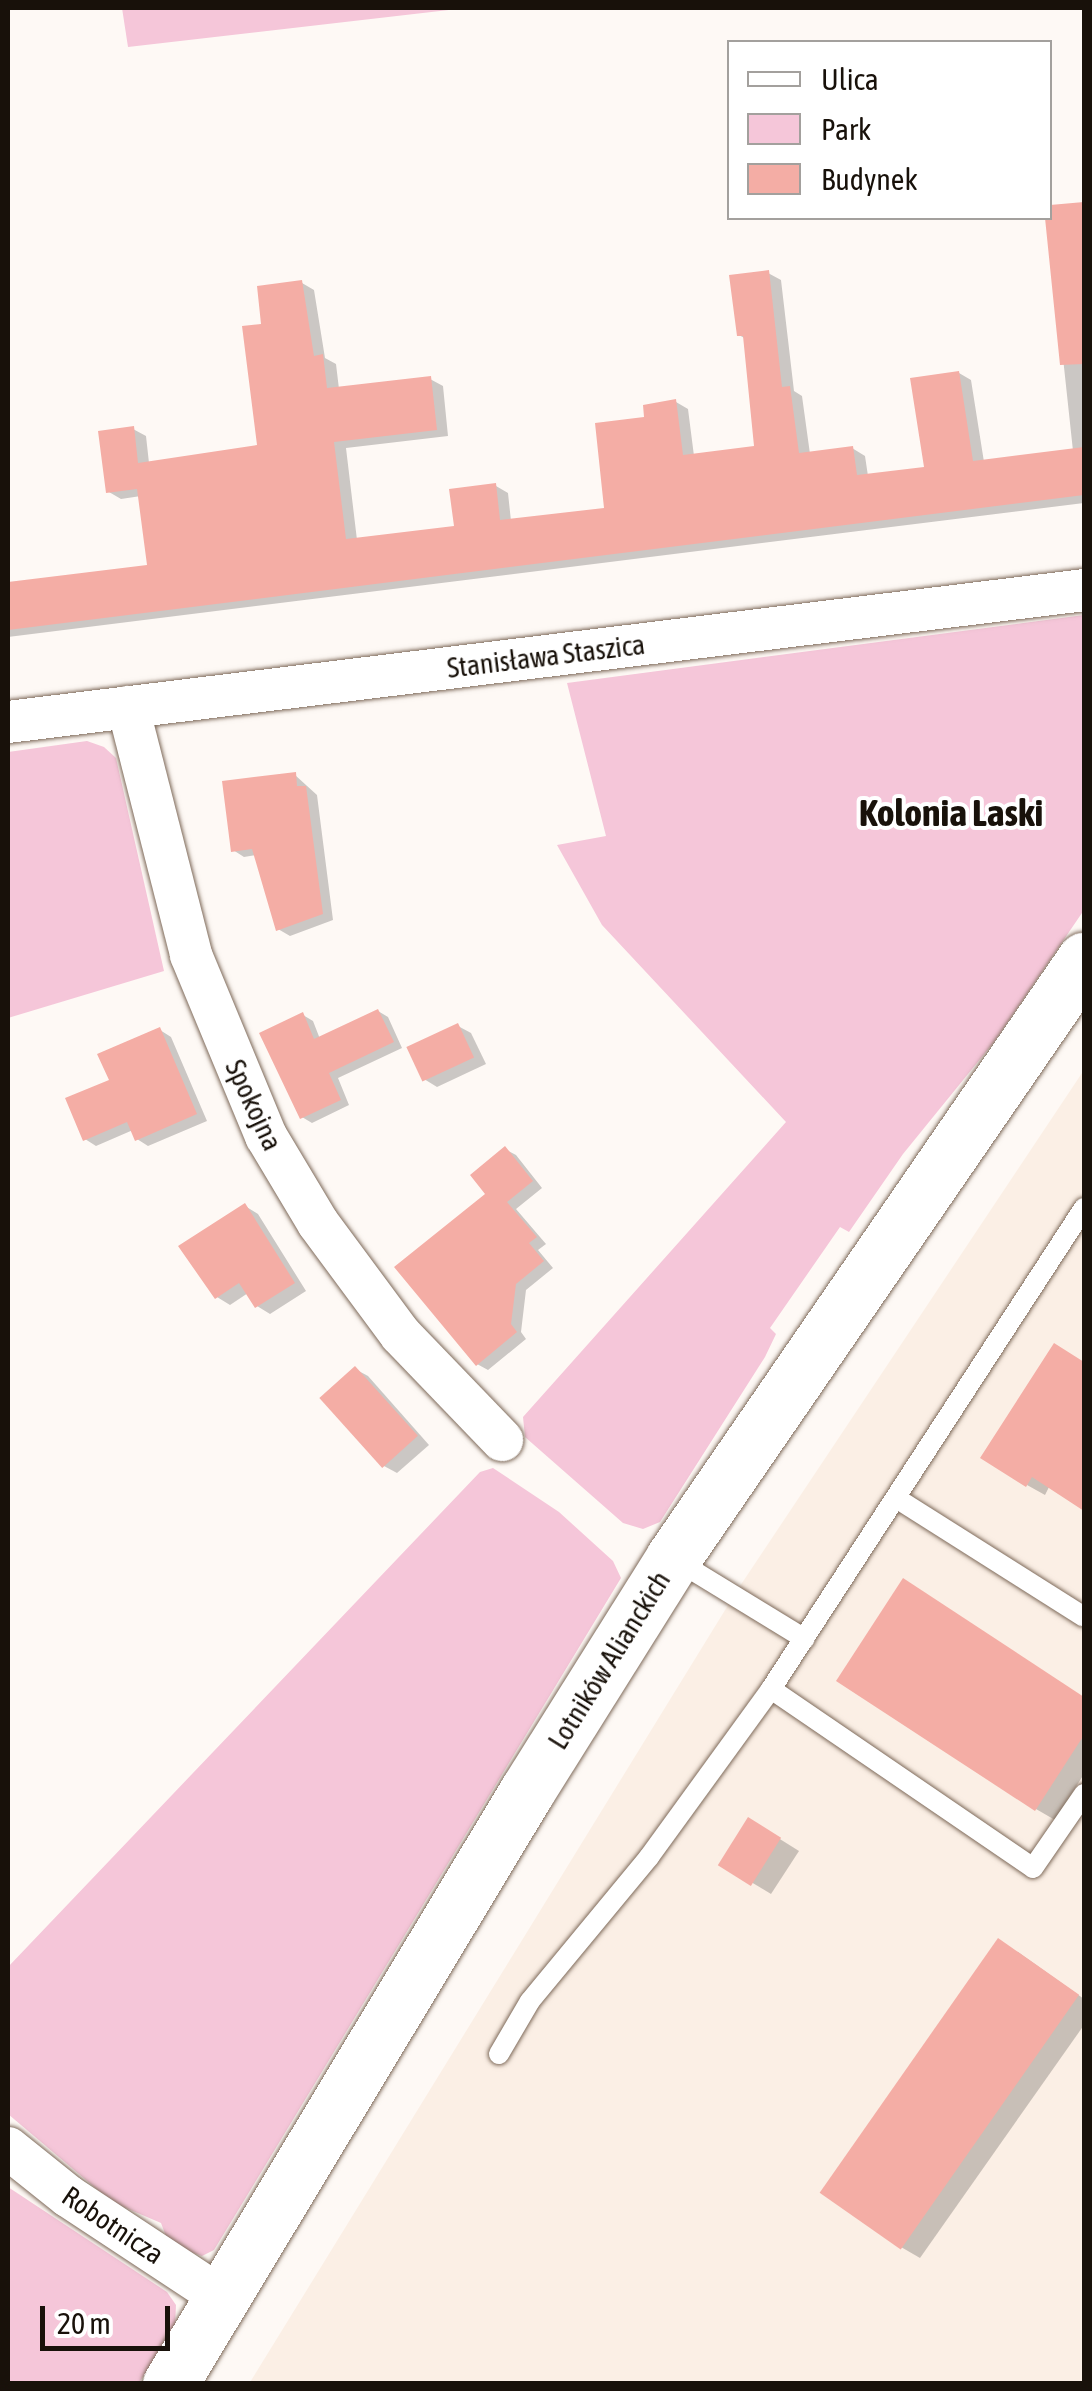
<!DOCTYPE html>
<html>
<head>
<meta charset="utf-8">
<style>
	body { margin:0 }
	#map { position:relative; width:1092px; height:2391px; overflow:hidden; background:#fef9f5; font-family:"Asap Condensed",sans-serif }
	div>[style] { position:absolute }
	[style*='--x'] { left:calc(var(--x)*1px); top:calc(var(--y)*1px); width:calc(var(--w)*1px); rotate:calc(var(--a)*1deg) }
	.built>* { inset:0; background:#fbefe5 }
	.green>* { inset:0; background:#f5c6d9 }
	.shadow>* { inset:0; background:#0003 }
	.building>* { inset:0; background:#f4ada5; transform-origin:0 0 }
	.roads { filter:drop-shadow(0 0 2px #7e6a5a) drop-shadow(0 0 2px #7e6a5a) }
	.lane>* { height:20px; margin:-10px; padding:0 10px; transform-origin:10px; border-radius:10px; background:#fff }
	.street>* { height:42px; margin:-21px; padding:0 21px; transform-origin:21px; border-radius:21px; background:#fff }
	.secondary>* { height:55px; margin:-27.5px; padding:0 27.5px; transform-origin:27.5px; border-radius:27.5px; background:#fff }
	span { translate:-50% -50%; white-space:nowrap; text-align:center; line-height:1.15; -webkit-text-stroke:8px #fff; paint-order:stroke }
	.street-label { font-size:28px; color:#18110a }
	.district-label { font-size:38px; color:#18110a; font-weight:700 }
	.frame { position:absolute; inset:0; border:10px solid #18110a; pointer-events:none }
	.legend { position:absolute; left:727px; top:40px; width:325px; height:180px; box-sizing:border-box; background:#fff; border:2px solid #a3a09d; margin:0; padding:12px 18px; list-style:none; font-size:30px; color:#18110a }
	.legend li { display:flex; align-items:center; gap:20px; height:50px }
	.legend b { width:50px; border:2px solid #a3a09d }
	.scale { position:absolute; left:40px; top:2306px; width:130px; height:45px; box-sizing:border-box; border:5px solid #18110a; border-top:0; padding-left:12px; font-size:30px; line-height:35px; white-space:nowrap; color:#18110a; -webkit-text-stroke:8px #fff; paint-order:stroke }
</style>
</head>
<body>
<div id="map">
	<div class="built">
		<div style="clip-path:polygon(1084px 1070px,1084px 2383px,249px 2384px,738px 1589px)"></div>
	</div>
	<div class="green">
		<div style="clip-path:polygon(122px 8px,466px 8px,128px 47px)"></div>
		<div style="clip-path:polygon(1084px 615px,1084px 910px,994px 1042px,903px 1154px,849px 1232px,840px 1227px,770px 1328px,776px 1334px,765px 1357px,660px 1522px,643px 1529px,623px 1523px,525px 1437px,523px 1417px,786px 1122px,602px 925px,557px 845px,606px 836px,567px 683px)"></div>
		<div style="clip-path:polygon(87px 741px,104px 747px,116px 758px,164px 971px,8px 1018px,8px 752px)"></div>
		<div style="clip-path:polygon(493px 1468px,559px 1512px,613px 1561px,621px 1578px,214px 2250px,202px 2256px,169px 2244px,161px 2223px,112px 2202px,8px 2114px,8px 1967px,480px 1472px)"></div>
		<div style="clip-path:polygon(8px 2187px,167px 2292px,176px 2305px,175px 2326px,139px 2383px,8px 2383px)"></div>
	</div>
	<div class="shadow">
		<div style="clip-path:polygon(1084px 204px,1084px 503px,8px 637px,8px 585px,149px 567px,141px 496px,121px 499px,109px 492px,133px 429px,146px 436px,149px 463px,259px 447px,264px 326px,302px 283px,314px 290px,325px 358px,336px 364px,339px 389px,430px 379px,443px 386px,448px 436px,346px 448px,357px 540px,456px 528px,496px 486px,508px 493px,511px 521px,607px 511px,647px 419px,676px 402px,688px 409px,694px 456px,757px 448px,746px 339px,739px 335px,768px 273px,781px 280px,794px 391px,802px 396px,810px 454px,852px 448px,865px 456px,868px 476px,927px 469px,959px 373px,971px 380px,984px 462px,1073px 451px,1048px 218px,1050px 208px)"></div>
		<div style="clip-path:polygon(295px 775px,317px 795px,333px 920px,290px 936px,278px 929px,256px 855px,244px 857px,233px 850px)"></div>
		<div style="clip-path:polygon(378px 1011px,388px 1017px,402px 1048px,338px 1078px,349px 1105px,312px 1123px,302px 1117px,303px 1015px,313px 1021px,320px 1039px)"></div>
		<div style="clip-path:polygon(458px 1026px,471px 1033px,486px 1064px,437px 1087px,424px 1079px)"></div>
		<div style="clip-path:polygon(160px 1030px,171px 1037px,207px 1121px,148px 1146px,137px 1139px,133px 1130px,96px 1146px,85px 1139px,112px 1082px)"></div>
		<div style="clip-path:polygon(505px 1149px,516px 1155px,542px 1188px,516px 1209px,546px 1244px,538px 1250px,553px 1268px,526px 1290px,521px 1332px,526px 1339px,488px 1370px,477px 1364px,489px 1194px)"></div>
		<div style="clip-path:polygon(245px 1206px,258px 1214px,306px 1291px,270px 1314px,257px 1306px,248px 1293px,230px 1305px,217px 1297px)"></div>
		<div style="clip-path:polygon(1055px 1346px,1084px 1364px,1084px 1508px,1050px 1485px,1045px 1495px,1027px 1485px)"></div>
		<div style="clip-path:polygon(355px 1369px,368px 1376px,429px 1445px,397px 1473px,384px 1466px)"></div>
		<div style="clip-path:polygon(922px 1592px,1084px 1698px,1084px 1774px,1055px 1820px,1036px 1809px)"></div>
		<div style="clip-path:polygon(767px 1831px,799px 1851px,771px 1894px,721px 1864px)"></div>
		<div style="clip-path:polygon(1018px 1952px,1084px 1999px,1084px 2025px,920px 2258px,901px 2247px)"></div>
	</div>
	<div class="building">
		<div style="clip-path:polygon(1084px 202px,1084px 364px,1060px 365px,1045px 218px,1050px 218px,1050px 205px)"></div>
		<div style="clip-path:polygon(769px 270px,782px 387px,790px 386px,799px 453px,853px 446px,857px 475px,924px 467px,910px 378px,959px 371px,973px 461px,1084px 447px,1084px 495px,8px 630px,8px 582px,147px 565px,137px 489px,106px 493px,98px 431px,134px 426px,138px 463px,257px 445px,242px 326px,261px 324px,257px 286px,302px 280px,314px 356px,323px 354px,327px 388px,431px 376px,437px 430px,334px 442px,346px 539px,454px 526px,449px 489px,496px 483px,500px 520px,604px 508px,595px 423px,644px 417px,643px 405px,676px 399px,683px 455px,754px 446px,743px 336px,737px 336px,729px 275px)"></div>
		<div style="clip-path:polygon(296px 772px,297px 786px,306px 786px,323px 914px,276px 931px,252px 849px,231px 852px,222px 781px)"></div>
		<div style="clip-path:polygon(378px 1009px,394px 1042px,329px 1073px,341px 1100px,300px 1119px,259px 1033px,303px 1012px,314px 1039px)"></div>
		<div style="left:458px;top:1023px;width:38px;height:57px;rotate:65deg"></div>
		<div style="clip-path:polygon(160px 1027px,197px 1114px,135px 1141px,127px 1122px,83px 1141px,65px 1098px,109px 1080px,97px 1054px)"></div>
		<div style="clip-path:polygon(505px 1146px,533px 1181px,507px 1202px,537px 1237px,529px 1243px,544px 1261px,516px 1284px,511px 1324px,517px 1332px,476px 1366px,394px 1267px,485px 1194px,470px 1175px)"></div>
		<div style="clip-path:polygon(245px 1203px,295px 1283px,255px 1308px,239px 1283px,215px 1299px,178px 1246px)"></div>
		<div style="clip-path:polygon(1054px 1343px,1084px 1362px,1084px 1511px,1032px 1477px,1026px 1487px,980px 1458px)"></div>
		<div style="left:355px;top:1366px;width:94px;height:48px;rotate:48deg"></div>
		<div style="clip-path:polygon(903px 1578px,1084px 1697px,1084px 1735px,1035px 1811px,836px 1681px)"></div>
		<div style="left:748px;top:1817px;width:39px;height:57px;rotate:32deg"></div>
		<div style="left:998px;top:1938px;width:99px;height:311px;rotate:35deg"></div>
	</div>
	<div class="roads">
		<div class="lane">
			<div style="--x:896;--y:1498;--w:222;--a:32.3"></div>
			<div style="--x:674;--y:1559;--w:153;--a:31.4"></div>
			<div style="--x:771;--y:1689;--w:317;--a:34.3"></div>
			<div style="--x:1033;--y:1868;--w:90;--a:-55.4"></div>
			<div style="--x:499;--y:2054;--w:61;--a:-59.7"></div>
			<div style="--x:530;--y:2001;--w:187;--a:-50.4"></div>
			<div style="--x:649;--y:1857;--w:208;--a:-54"></div>
			<div style="--x:771;--y:1689;--w:574;--a:-56.95"></div>
		</div>
		<div class="street">
			<div style="--x:128;--y:707;--w:256;--a:75.7"></div>
			<div style="--x:191;--y:955;--w:196;--a:67.5"></div>
			<div style="--x:266;--y:1136;--w:101;--a:59.1"></div>
			<div style="--x:318;--y:1223;--w:139;--a:53.5"></div>
			<div style="--x:401;--y:1335;--w:146;--a:46.1"></div>
			<div style="--x:8;--y:722;--w:1084;--a:-6.99"></div>
			<div style="--x:8;--y:2148;--w:77;--a:38.7"></div>
			<div style="--x:68;--y:2196;--w:183;--a:33.4"></div>
		</div>
		<div class="secondary">
			<div style="--x:170;--y:2384;--w:692;--a:-58.95"></div>
			<div style="--x:527;--y:1791;--w:275;--a:-57.9"></div>
			<div style="--x:673;--y:1558;--w:726;--a:-55.5"></div>
		</div>
	</div>
	<div class="street-label">
		<span style="left:546px;top:656px;rotate:-7deg">Stanisława Staszica</span>
		<span style="left:254px;top:1105px;rotate:65deg">Spokojna</span>
		<span style="left:609px;top:1660px;rotate:-58deg">Lotników Alianckich</span>
		<span style="left:113px;top:2225px;rotate:34deg">Robotnicza</span>
	</div>
	<div class="district-label">
		<span style="left:951px;top:813px">Kolonia Laski</span>
	</div>
	<div class="frame"></div>
	<ul class="legend">
	<li><b style="height:12px;background:#fff"></b>Ulica</li>
	<li><b style="height:28px;background:#f5c6d9"></b>Park</li>
	<li><b style="height:28px;background:#f4ada5"></b>Budynek</li>
	</ul>
	<div class="scale">20 m</div>
</div>
</body>
</html>
